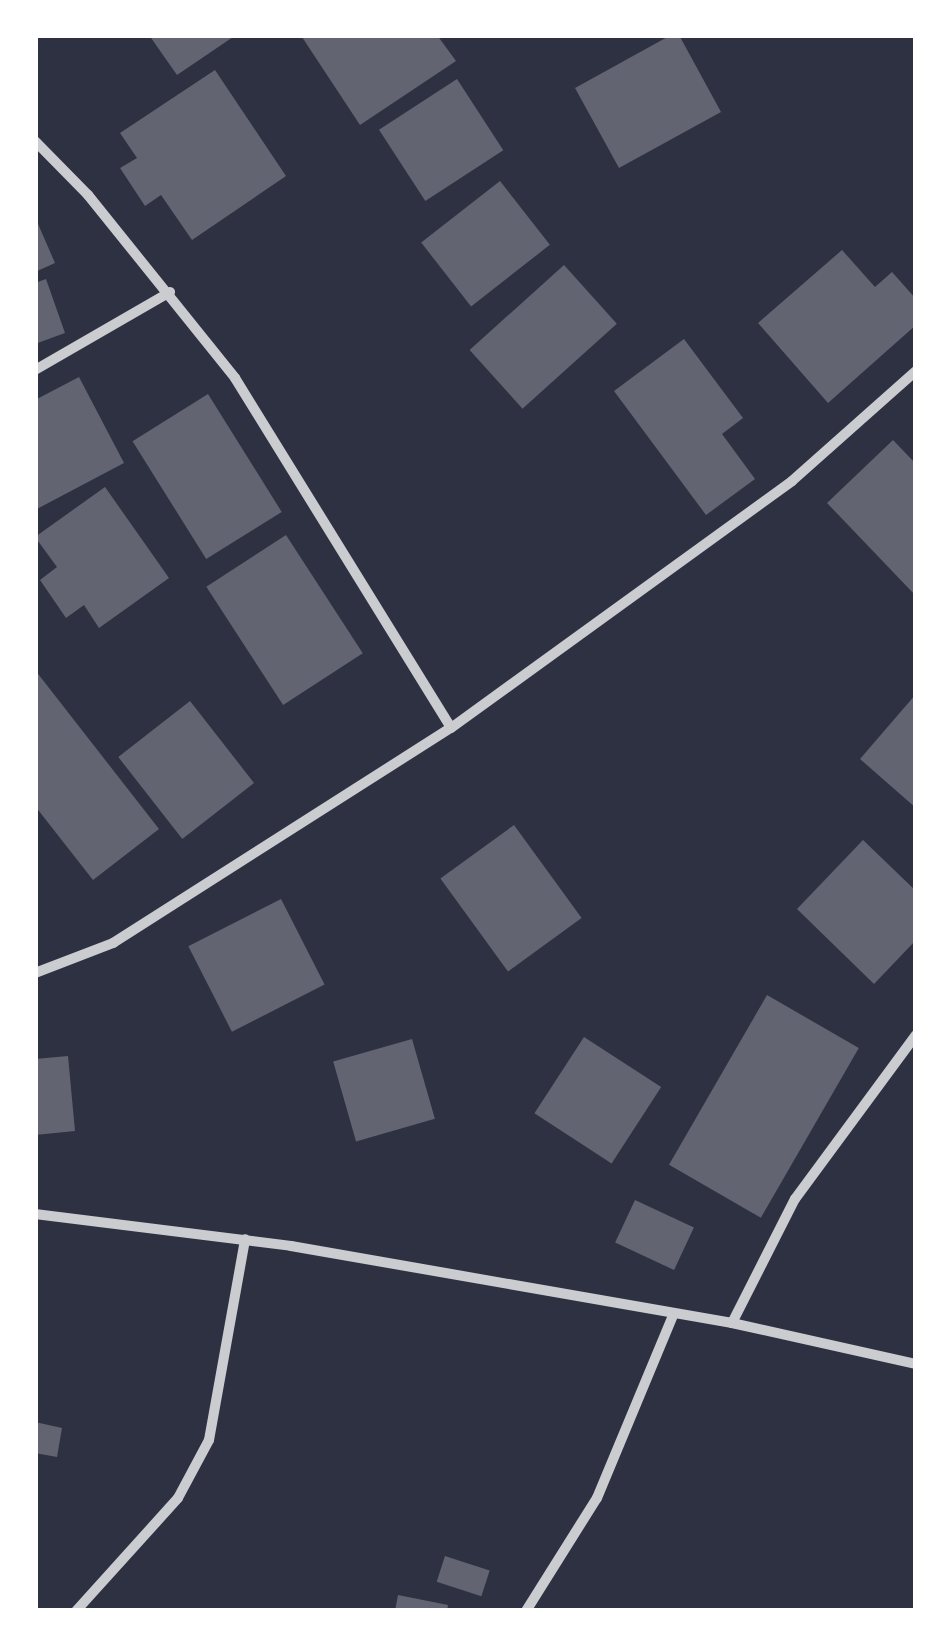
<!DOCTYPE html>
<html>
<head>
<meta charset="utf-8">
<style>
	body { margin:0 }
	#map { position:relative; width:951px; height:1646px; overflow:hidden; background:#2d3142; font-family:Barlow,sans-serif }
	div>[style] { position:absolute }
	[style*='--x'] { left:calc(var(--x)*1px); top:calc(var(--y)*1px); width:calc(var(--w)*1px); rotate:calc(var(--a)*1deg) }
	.building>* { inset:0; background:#626471; transform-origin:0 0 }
	.minor>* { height:10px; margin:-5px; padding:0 5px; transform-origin:5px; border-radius:5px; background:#caccd0 }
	span { translate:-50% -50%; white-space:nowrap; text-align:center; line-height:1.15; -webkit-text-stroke:10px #fff; paint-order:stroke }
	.frame { position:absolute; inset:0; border:38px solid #fff; pointer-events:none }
</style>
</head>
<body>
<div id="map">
	<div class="building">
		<div style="clip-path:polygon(149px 35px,236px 35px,177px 75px)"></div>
		<div style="clip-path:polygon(437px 35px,456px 61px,360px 125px,302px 37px)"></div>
		<div style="clip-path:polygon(671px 35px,679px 35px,721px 112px,619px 168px,575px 88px)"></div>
		<div style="clip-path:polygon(215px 70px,286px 176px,192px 240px,161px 195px,145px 206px,120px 168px,137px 158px,120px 133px)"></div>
		<div style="left:457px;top:79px;width:85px;height:93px;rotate:57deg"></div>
		<div style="left:500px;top:181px;width:81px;height:100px;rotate:52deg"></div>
		<div style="clip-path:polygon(35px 217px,55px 263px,35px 272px)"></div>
		<div style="clip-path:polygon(842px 250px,875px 287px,892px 272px,916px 299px,916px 325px,828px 403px,758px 323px)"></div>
		<div style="left:564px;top:265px;width:79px;height:127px;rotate:48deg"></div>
		<div style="clip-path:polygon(46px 279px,65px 333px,35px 344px,35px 283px)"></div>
		<div style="clip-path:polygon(684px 339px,743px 418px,722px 434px,755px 479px,706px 515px,614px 391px)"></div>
		<div style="clip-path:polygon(79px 377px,124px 463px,35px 510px,35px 400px)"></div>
		<div style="left:208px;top:394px;width:139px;height:89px;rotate:58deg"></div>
		<div style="clip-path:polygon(893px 440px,916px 464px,916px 596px,827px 503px)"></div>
		<div style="clip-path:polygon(105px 487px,169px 578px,99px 628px,84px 605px,66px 618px,40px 580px,57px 567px,35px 537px)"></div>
		<div style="left:286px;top:535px;width:141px;height:95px;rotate:57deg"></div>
		<div style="clip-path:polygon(35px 670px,159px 829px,93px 880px,35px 806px)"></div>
		<div style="clip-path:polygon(916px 694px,916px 808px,860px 759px)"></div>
		<div style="left:190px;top:701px;width:104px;height:91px;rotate:52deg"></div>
		<div style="left:514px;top:825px;width:115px;height:91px;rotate:54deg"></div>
		<div style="clip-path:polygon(863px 840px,916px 891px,916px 940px,874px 984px,797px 909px)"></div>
		<div style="left:281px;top:899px;width:96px;height:104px;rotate:63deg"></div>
		<div style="left:767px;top:995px;width:106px;height:196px;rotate:30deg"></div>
		<div style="left:584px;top:1037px;width:92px;height:91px;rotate:33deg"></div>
		<div style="left:412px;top:1039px;width:83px;height:82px;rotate:74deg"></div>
		<div style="clip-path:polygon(68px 1056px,75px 1131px,35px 1135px,35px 1059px)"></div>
		<div style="left:635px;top:1200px;width:65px;height:47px;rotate:25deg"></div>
		<div style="clip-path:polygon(35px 1422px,62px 1428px,57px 1457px,35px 1453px)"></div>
		<div style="left:445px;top:1556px;width:47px;height:27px;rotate:18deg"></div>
		<div style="clip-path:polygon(398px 1595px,448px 1605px,447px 1611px,395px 1611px)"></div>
	</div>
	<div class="minor">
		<div style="--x:35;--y:141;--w:76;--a:45.5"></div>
		<div style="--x:88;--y:195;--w:235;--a:51.2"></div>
		<div style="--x:235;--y:378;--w:411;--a:58.3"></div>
		<div style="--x:35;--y:370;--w:156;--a:-30"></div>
		<div style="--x:35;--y:973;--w:84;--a:-21"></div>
		<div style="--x:113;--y:943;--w:401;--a:-32.5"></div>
		<div style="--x:451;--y:728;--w:421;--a:-35.9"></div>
		<div style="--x:792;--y:481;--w:166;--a:-41.6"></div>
		<div style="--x:35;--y:1214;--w:258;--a:7.1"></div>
		<div style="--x:291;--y:1246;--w:448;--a:9.9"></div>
		<div style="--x:732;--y:1323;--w:189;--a:12.6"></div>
		<div style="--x:732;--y:1323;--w:139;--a:-63.1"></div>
		<div style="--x:795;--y:1199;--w:204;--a:-53.6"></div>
		<div style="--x:76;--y:1611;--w:152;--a:-47.9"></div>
		<div style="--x:178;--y:1498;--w:66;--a:-61.9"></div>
		<div style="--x:209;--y:1440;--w:204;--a:-79.8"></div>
		<div style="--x:526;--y:1611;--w:133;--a:-57.9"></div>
		<div style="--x:597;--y:1498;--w:200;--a:-67.4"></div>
	</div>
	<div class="frame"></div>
</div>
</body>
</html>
